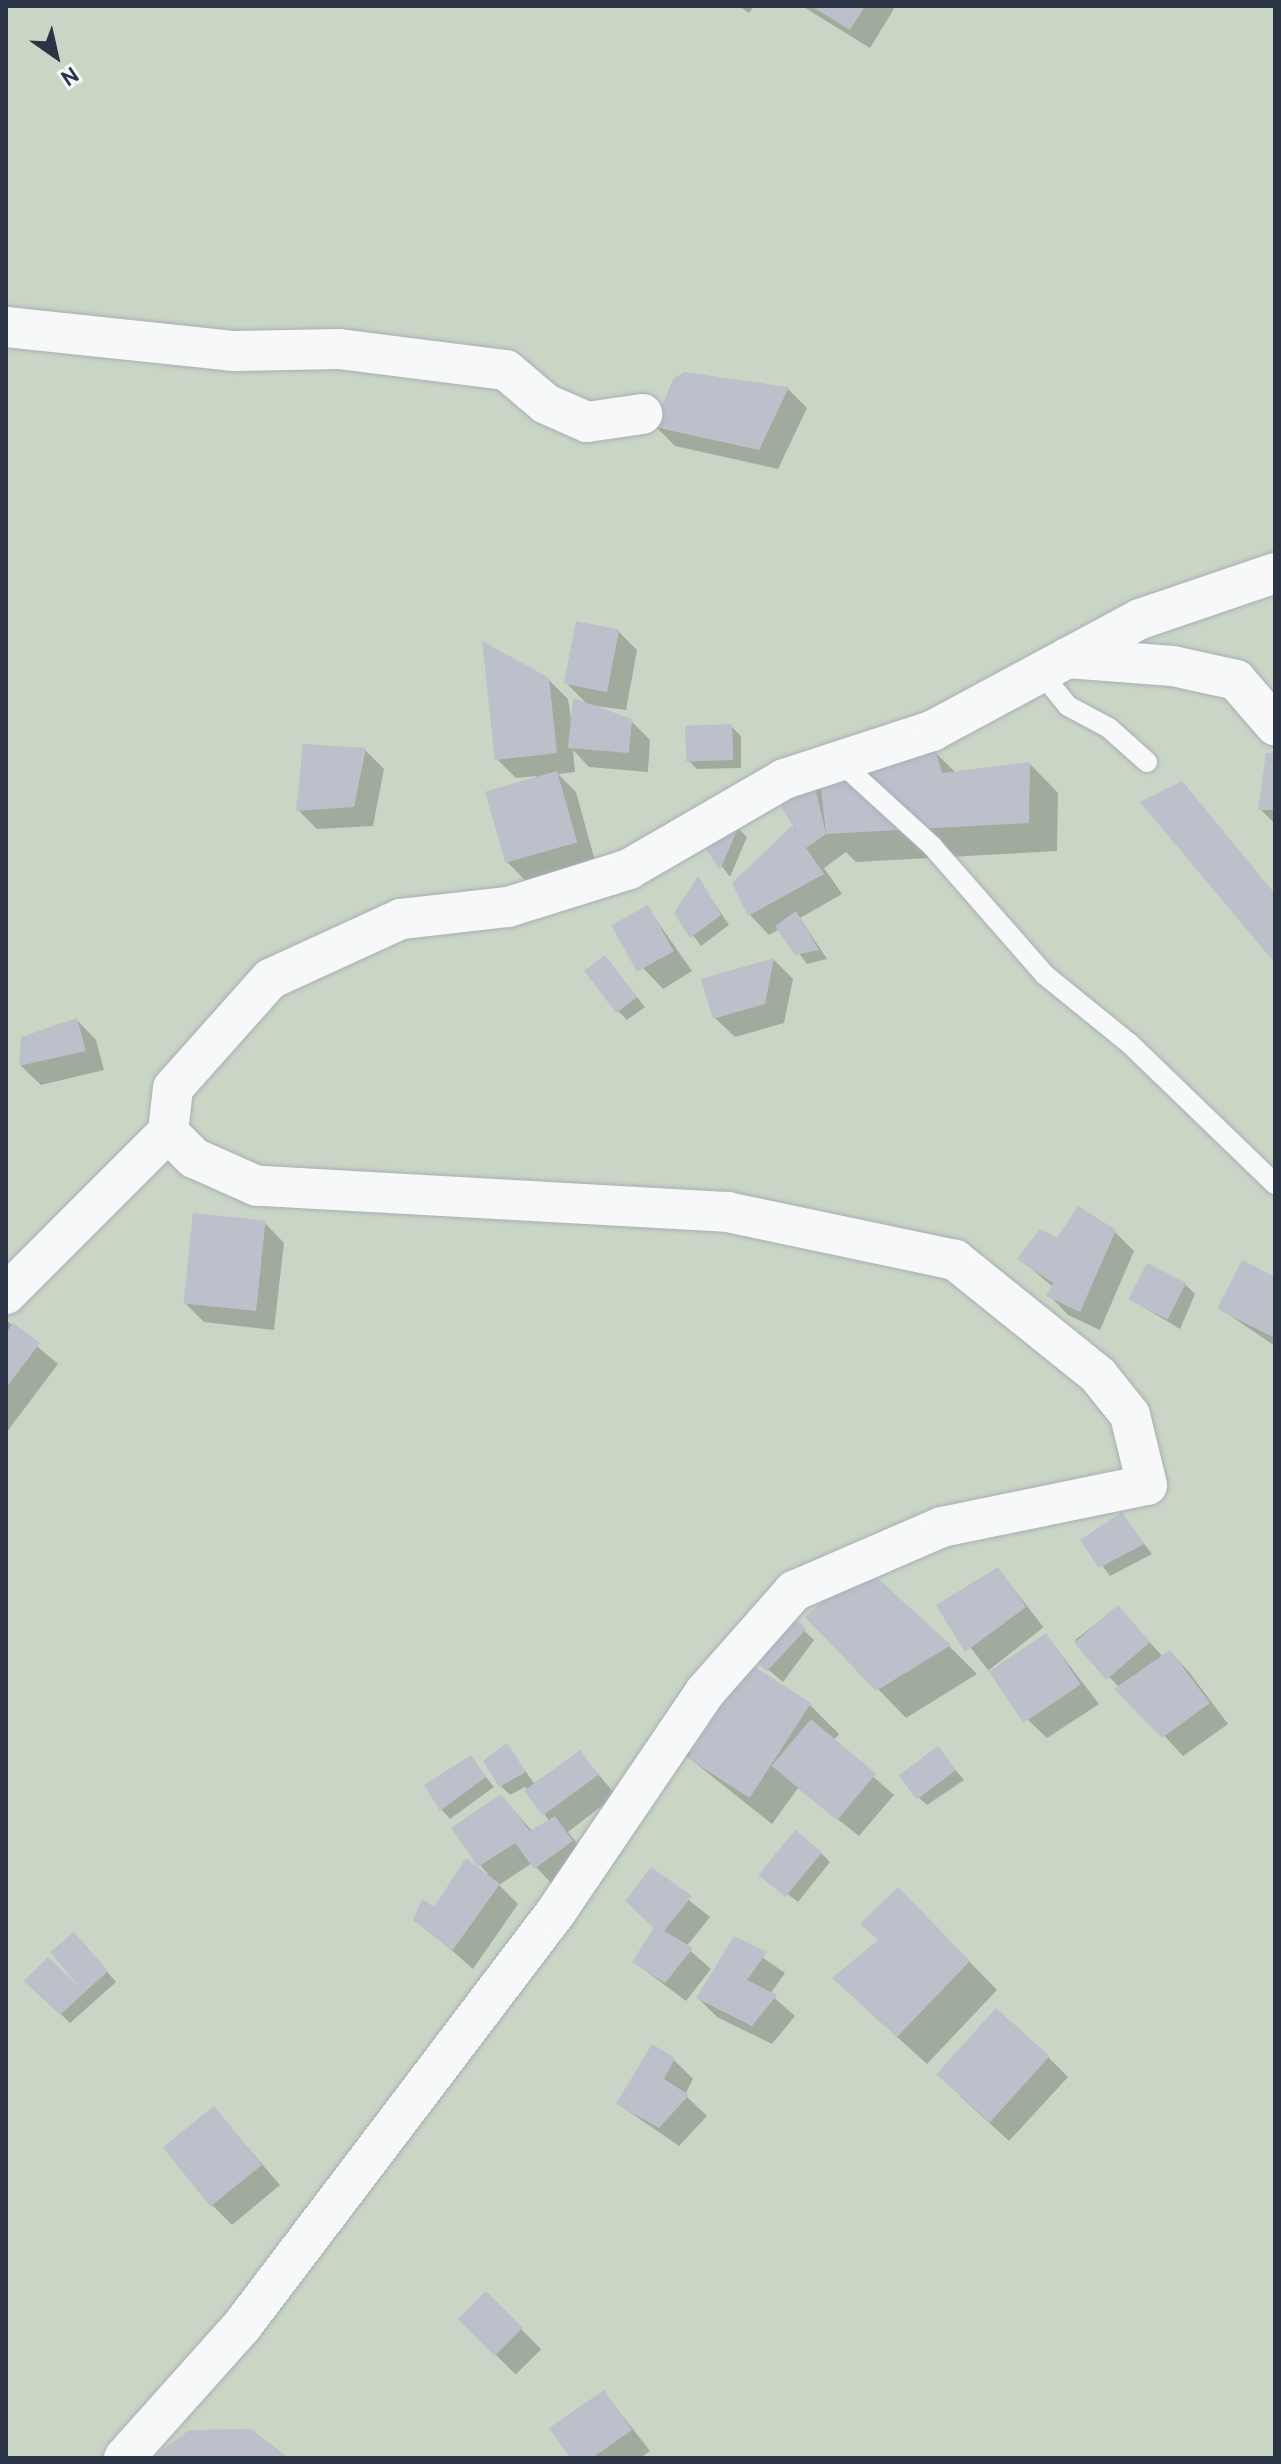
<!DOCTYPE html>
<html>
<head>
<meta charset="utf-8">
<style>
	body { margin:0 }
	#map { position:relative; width:1281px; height:2464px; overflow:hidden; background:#e4e7ec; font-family:Cabin,sans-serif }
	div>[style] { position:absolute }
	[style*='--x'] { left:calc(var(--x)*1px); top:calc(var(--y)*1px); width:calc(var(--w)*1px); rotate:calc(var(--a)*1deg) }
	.green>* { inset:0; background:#c9d6c5; transform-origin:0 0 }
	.shadow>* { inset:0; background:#0003; transform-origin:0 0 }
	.building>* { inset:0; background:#bbc0ca; transform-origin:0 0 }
	.roads { filter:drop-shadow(0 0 2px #a9aeb7) drop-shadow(0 0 2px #a9aeb7) }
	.service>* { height:20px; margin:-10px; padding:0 10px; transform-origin:10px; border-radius:10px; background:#f7f8fa }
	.minor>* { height:40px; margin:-20px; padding:0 20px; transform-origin:20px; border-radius:20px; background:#f7f8fa }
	span { translate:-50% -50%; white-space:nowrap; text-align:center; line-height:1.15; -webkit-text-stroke:8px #f4f6f9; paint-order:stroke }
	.frame { position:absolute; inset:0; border:8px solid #2b3445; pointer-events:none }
	.north { position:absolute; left:16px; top:16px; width:80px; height:80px; -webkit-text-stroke:6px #f4f6f9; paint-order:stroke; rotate:146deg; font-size:22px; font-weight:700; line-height:32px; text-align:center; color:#2b3445 }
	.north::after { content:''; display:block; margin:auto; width:28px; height:36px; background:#2b3445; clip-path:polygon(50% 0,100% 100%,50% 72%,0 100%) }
</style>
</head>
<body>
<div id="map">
	<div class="green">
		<div style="left:6px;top:6px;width:1269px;height:2452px"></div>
	</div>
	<div class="shadow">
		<div style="clip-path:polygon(739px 6px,754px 6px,749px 13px)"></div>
		<div style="clip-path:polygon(802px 6px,890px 6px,894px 9px,870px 48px)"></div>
		<div style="clip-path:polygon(788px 389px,807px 408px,778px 469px,675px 446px,656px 427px)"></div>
		<div style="clip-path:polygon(618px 631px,637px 650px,626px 710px,588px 705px,631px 721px,650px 740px,648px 772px,589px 767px,573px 750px,575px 772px,558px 774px,576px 792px,595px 861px,525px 880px,506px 861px,536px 776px,516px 778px,497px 759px,548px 679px,568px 699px,572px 725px,588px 705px,566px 683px)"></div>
		<div style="clip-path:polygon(731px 726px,741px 736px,741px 768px,697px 769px,688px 760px)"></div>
		<div style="clip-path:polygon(365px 750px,384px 769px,373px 826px,317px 829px,298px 810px)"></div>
		<div style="clip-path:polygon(935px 752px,956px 773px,1030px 764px,1058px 793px,1057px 851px,856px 862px,846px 852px,824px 868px,842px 894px,800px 918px,827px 959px,807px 964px,780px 929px,769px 935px,750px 915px,734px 883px,795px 826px,780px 801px)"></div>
		<div style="clip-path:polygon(1275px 755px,1275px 824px,1260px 809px)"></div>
		<div style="clip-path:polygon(1182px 783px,1275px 897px,1275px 960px)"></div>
		<div style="clip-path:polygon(739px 829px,747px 837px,730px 877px,704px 843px)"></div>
		<div style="clip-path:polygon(698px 879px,729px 925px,701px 946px,677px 913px)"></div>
		<div style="clip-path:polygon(648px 908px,692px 971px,663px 989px,644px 969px)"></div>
		<div style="clip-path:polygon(605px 957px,645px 1007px,627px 1020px,618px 1011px)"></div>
		<div style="clip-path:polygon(774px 960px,793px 979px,784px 1023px,735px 1037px,715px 1018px,704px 980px)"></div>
		<div style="clip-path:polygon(77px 1020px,96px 1040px,104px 1070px,41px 1085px,21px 1066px,23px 1039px)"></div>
		<div style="clip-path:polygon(265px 1223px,284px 1243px,274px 1330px,204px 1322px,184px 1302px)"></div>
		<div style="clip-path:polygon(1115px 1232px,1134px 1251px,1100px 1330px,1068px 1315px,1049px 1295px,1053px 1287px,1020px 1259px,1057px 1241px)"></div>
		<div style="clip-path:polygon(1275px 1279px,1275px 1346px,1219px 1308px)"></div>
		<div style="clip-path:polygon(1185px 1284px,1195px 1294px,1180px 1329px,1130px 1299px)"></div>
		<div style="clip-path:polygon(6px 1320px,58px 1364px,6px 1433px)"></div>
		<div style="clip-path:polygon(1122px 1515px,1152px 1554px,1110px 1576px,1083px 1540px)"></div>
		<div style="left:998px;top:1569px;width:74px;height:70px;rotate:52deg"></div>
		<div style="clip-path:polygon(1118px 1607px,1163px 1657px,1170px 1652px,1189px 1672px,1228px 1724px,1183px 1756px,1075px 1640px)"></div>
		<div style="clip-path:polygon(788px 1615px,814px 1640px,783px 1682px,764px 1666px)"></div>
		<div style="clip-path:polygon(1046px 1635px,1099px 1704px,1047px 1738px,1027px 1719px)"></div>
		<div style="clip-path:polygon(949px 1646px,977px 1674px,906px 1718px,878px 1689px)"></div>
		<div style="clip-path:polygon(810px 1705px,839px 1734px,833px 1741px,894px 1795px,859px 1836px,798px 1788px,772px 1824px,684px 1754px)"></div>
		<div style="clip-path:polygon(507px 1746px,534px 1783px,580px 1753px,616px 1795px,568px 1832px,591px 1861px,555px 1887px,532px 1863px,499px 1885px,518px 1904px,473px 1969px,416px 1919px,488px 1874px,480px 1865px,501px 1796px,533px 1832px,550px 1822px,525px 1787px,510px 1795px,501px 1786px)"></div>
		<div style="clip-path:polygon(938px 1749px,964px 1780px,927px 1805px,917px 1796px)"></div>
		<div style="clip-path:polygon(470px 1757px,494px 1787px,450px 1819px,441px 1809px)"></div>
		<div style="clip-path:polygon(821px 1853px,830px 1862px,798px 1902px,762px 1875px)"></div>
		<div style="clip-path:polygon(651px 1870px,710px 1917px,686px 1947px,711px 1969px,686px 2001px,634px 1962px,656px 1929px)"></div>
		<div style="clip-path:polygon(927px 1918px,997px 1990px,927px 2064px,863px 2006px)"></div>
		<div style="clip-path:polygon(734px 1938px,785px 1973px,770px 1994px,795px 2016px,772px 2044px,717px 2017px,698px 1998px)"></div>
		<div style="clip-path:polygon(83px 1944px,116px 1982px,70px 2023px,27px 1981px,81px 1990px)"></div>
		<div style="clip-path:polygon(1048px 2057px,1068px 2077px,1009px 2141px,960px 2096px)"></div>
		<div style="clip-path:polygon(674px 2060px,693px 2079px,685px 2095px,707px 2116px,679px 2146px,618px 2104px)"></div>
		<div style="clip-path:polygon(214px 2108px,280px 2185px,232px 2225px,212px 2205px)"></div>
		<div style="left:486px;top:2294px;width:78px;height:36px;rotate:45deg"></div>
		<div style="clip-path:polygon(604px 2392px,650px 2451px,640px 2458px,573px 2458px)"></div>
	</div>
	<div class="building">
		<div style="clip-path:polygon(811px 6px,865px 6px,850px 30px)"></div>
		<div style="clip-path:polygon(684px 372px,789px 387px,759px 450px,654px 427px,673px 379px)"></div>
		<div style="left:576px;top:621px;width:44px;height:64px;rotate:11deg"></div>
		<div style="clip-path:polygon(482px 641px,549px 678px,557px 753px,495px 760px)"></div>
		<div style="clip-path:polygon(573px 698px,632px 719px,629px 753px,568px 748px)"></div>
		<div style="left:732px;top:724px;width:36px;height:47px;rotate:88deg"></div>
		<div style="clip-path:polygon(303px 744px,366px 748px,354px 807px,296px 811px)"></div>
		<div style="clip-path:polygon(935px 749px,942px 773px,1030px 762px,1029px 823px,826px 834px,820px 779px)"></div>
		<div style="clip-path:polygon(1266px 753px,1275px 753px,1275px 810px,1258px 810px)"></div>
		<div style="clip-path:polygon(811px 770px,826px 834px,806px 848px,824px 874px,748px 916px,732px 883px,792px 826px,798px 834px,777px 800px)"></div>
		<div style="left:557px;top:771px;width:74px;height:75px;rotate:74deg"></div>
		<div style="clip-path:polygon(1182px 781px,1275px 894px,1275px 963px,1140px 802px)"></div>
		<div style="clip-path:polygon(739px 826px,720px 870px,701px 842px)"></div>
		<div style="clip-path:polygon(698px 876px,721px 915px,690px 938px,674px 913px)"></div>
		<div style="left:648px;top:905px;width:53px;height:42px;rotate:61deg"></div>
		<div style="clip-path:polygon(796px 911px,819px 950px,795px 955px,775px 926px)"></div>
		<div style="left:605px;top:955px;width:53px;height:26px;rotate:53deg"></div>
		<div style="clip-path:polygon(774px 958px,765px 1004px,713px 1019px,701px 979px)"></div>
		<div style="clip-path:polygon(77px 1018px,86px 1051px,19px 1066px,21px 1037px)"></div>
		<div style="clip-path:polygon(1078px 1206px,1116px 1230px,1080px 1312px,1046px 1296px,1053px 1283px,1017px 1259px,1040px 1229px,1057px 1238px)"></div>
		<div style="left:193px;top:1213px;width:73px;height:91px;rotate:6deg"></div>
		<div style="clip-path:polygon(1242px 1260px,1275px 1277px,1275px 1338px,1217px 1309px)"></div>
		<div style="left:1147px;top:1263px;width:44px;height:41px;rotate:27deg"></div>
		<div style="clip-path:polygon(13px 1323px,40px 1343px,6px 1388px,6px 1333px)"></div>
		<div style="clip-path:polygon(1122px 1512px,1144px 1544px,1099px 1568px,1080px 1540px)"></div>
		<div style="clip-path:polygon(863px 1565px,951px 1645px,876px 1691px,805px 1617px)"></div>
		<div style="clip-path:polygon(998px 1567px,1026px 1607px,965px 1652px,936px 1605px)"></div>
		<div style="left:1118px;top:1605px;width:49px;height:58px;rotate:49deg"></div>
		<div style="left:788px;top:1612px;width:25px;height:58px;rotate:43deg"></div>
		<div style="left:1046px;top:1633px;width:62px;height:69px;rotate:56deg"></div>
		<div style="clip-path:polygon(1170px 1650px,1210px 1703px,1162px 1738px,1114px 1689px)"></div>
		<div style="left:749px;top:1663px;width:74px;height:113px;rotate:33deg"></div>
		<div style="left:811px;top:1719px;width:85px;height:61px;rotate:40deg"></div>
		<div style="clip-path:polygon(507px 1743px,526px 1772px,499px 1787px,483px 1761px)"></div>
		<div style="left:938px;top:1746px;width:30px;height:49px;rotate:53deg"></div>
		<div style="left:580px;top:1750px;width:31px;height:69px;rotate:54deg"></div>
		<div style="clip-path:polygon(471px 1755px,486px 1777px,440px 1811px,424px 1785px)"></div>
		<div style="clip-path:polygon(501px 1794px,530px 1831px,555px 1816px,573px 1841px,534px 1869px,515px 1843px,478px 1867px,451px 1828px)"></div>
		<div style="left:795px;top:1830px;width:35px;height:58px;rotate:39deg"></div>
		<div style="clip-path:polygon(466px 1858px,500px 1884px,452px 1951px,413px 1920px,422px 1899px,434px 1907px)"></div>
		<div style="clip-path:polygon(651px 1867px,692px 1896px,664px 1931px,693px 1948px,665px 1983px,632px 1962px,654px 1928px,625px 1901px)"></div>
		<div style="clip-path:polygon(898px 1887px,970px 1961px,897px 2037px,832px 1978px,878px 1940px,860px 1924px)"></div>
		<div style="clip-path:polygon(74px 1932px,108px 1971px,60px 2015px,24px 1981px,48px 1957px,81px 1989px,50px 1952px)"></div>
		<div style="clip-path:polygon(734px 1936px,767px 1952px,747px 1980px,777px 1995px,752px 2026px,696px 1998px)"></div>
		<div style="left:996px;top:2008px;width:72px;height:89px;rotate:42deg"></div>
		<div style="clip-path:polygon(652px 2044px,675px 2058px,664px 2079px,689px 2095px,659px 2128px,616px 2104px)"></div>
		<div style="left:214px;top:2106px;width:76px;height:66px;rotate:51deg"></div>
		<div style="left:486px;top:2291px;width:52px;height:40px;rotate:45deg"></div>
		<div style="clip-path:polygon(604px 2390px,632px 2430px,592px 2458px,570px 2458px,549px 2428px)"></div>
		<div style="clip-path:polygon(251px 2429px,289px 2458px,152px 2458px,189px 2430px)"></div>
	</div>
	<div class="roads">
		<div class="service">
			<div style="--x:1041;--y:673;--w:43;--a:50.7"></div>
			<div style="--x:1068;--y:706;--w:47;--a:28.2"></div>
			<div style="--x:1109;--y:728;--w:51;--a:41.8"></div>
			<div style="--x:839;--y:761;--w:126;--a:42.4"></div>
			<div style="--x:932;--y:846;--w:171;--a:48.8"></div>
			<div style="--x:1045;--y:975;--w:109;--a:39.1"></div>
			<div style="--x:1130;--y:1044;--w:202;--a:44"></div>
		</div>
		<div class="minor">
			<div style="--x:6;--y:327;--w:230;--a:6"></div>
			<div style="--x:235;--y:351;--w:104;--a:-1.1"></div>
			<div style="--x:339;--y:349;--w:168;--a:7.2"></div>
			<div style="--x:506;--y:370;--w:52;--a:40.4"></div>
			<div style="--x:546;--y:404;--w:45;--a:23.7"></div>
			<div style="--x:587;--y:422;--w:56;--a:-8.3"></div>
			<div style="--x:1067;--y:658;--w:106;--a:4.3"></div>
			<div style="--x:1173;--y:666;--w:65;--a:12.5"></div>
			<div style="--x:1236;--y:680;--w:60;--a:49.1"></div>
			<div style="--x:6;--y:1294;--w:229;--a:-45"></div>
			<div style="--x:124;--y:2458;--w:177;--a:-48.2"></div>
			<div style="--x:242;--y:2326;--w:520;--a:-52.82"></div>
			<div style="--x:556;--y:1912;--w:266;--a:-55.9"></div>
			<div style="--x:705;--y:1692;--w:135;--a:-48.6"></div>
			<div style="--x:794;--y:1591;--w:161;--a:-23.4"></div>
			<div style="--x:942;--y:1527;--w:209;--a:-11.6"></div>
			<div style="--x:1147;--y:1485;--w:72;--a:-103.7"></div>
			<div style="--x:1130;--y:1415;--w:51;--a:-128.7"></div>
			<div style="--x:1098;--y:1375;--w:184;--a:-141.2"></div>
			<div style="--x:955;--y:1260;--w:232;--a:-168.1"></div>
			<div style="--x:728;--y:1212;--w:472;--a:-176.8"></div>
			<div style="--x:257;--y:1186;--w:69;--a:-156"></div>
			<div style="--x:194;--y:1158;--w:37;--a:-135"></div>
			<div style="--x:168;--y:1132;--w:44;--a:-83.5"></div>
			<div style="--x:173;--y:1088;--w:146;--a:-48.3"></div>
			<div style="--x:270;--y:979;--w:144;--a:-24.6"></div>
			<div style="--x:401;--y:919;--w:108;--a:-6.4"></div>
			<div style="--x:508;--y:907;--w:127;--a:-17.4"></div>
			<div style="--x:629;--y:869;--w:179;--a:-30.1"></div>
			<div style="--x:784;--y:779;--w:156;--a:-18"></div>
			<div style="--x:932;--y:731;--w:236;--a:-28.3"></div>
			<div style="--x:1140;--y:619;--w:143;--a:-18.8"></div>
		</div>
	</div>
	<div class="frame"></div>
	<div class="north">N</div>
</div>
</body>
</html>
